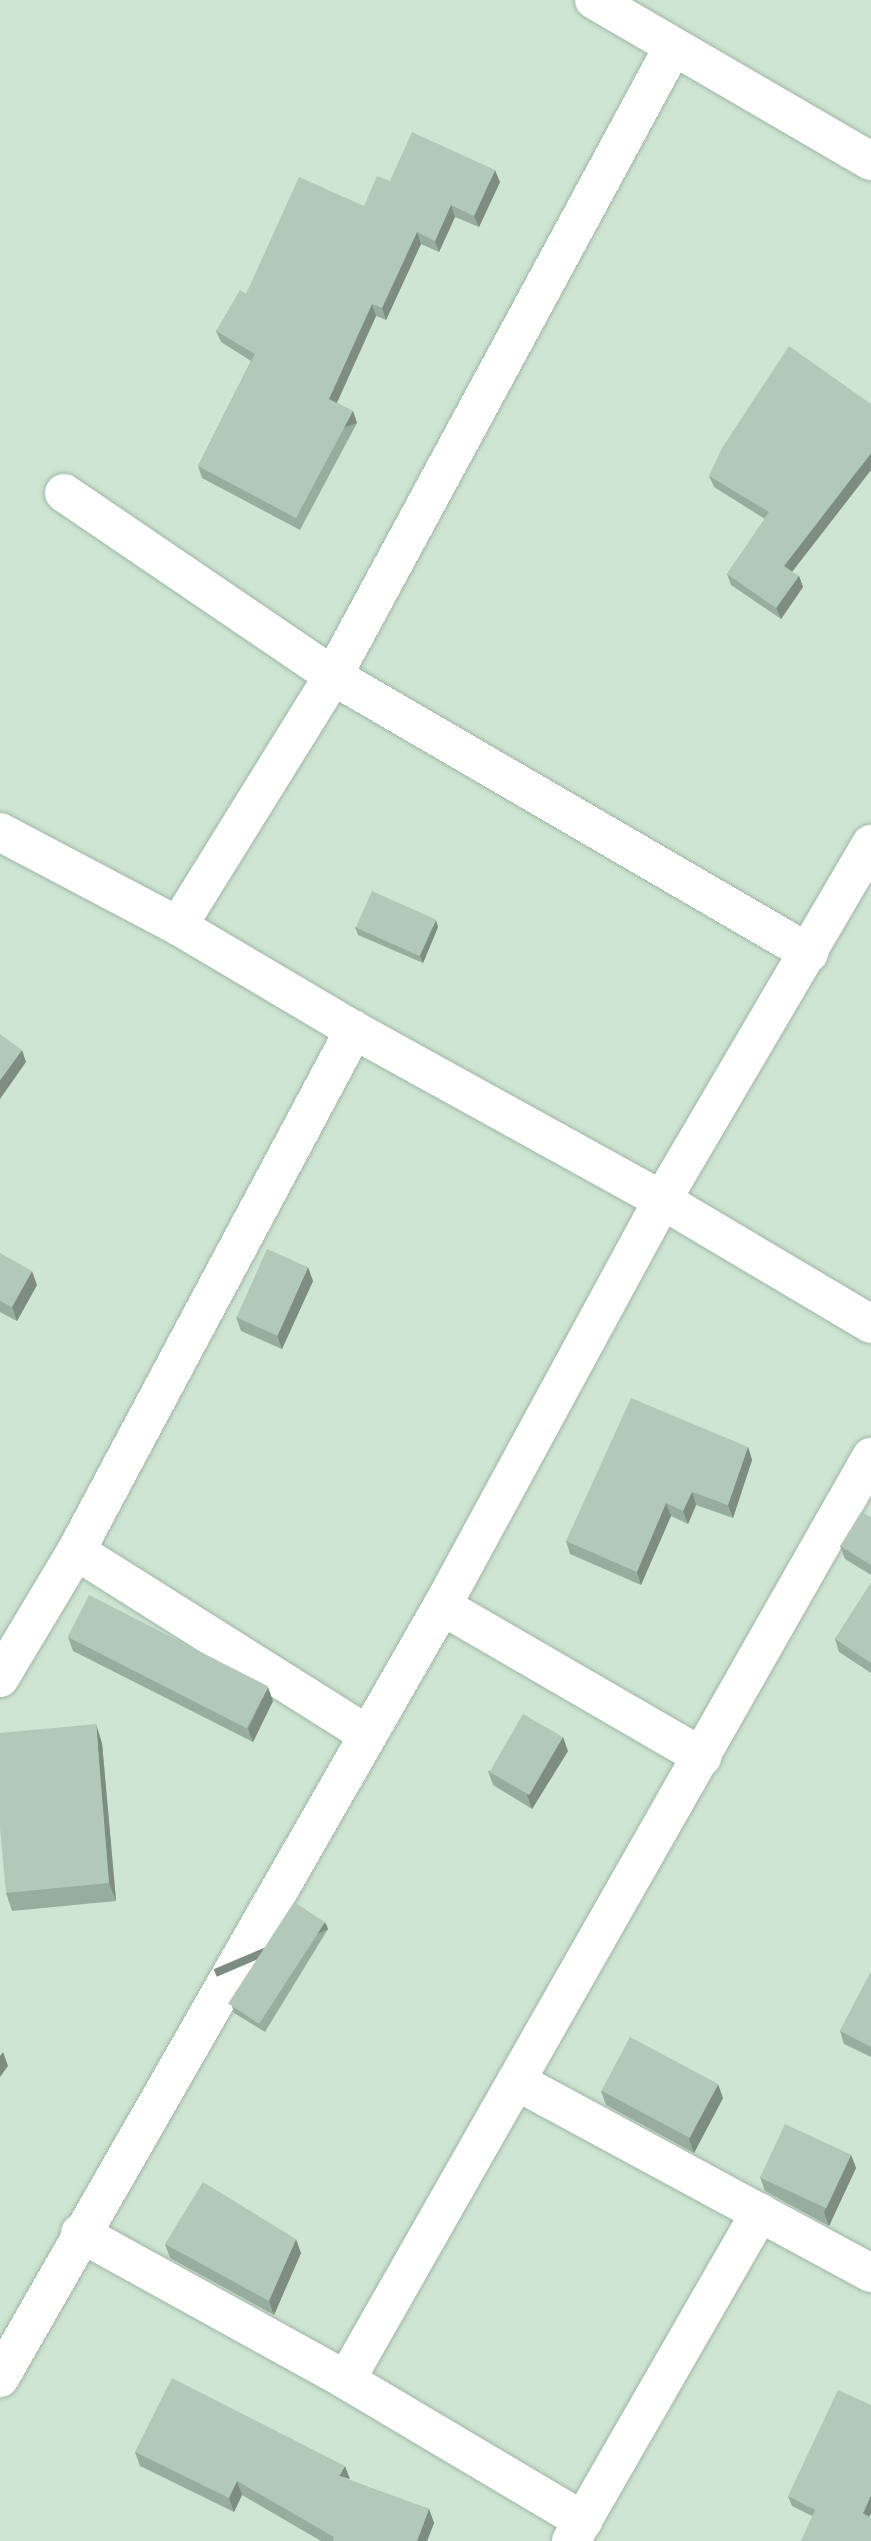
<!DOCTYPE html>
<html>
<head>
<meta charset="utf-8">
<style>
	body { margin:0 }
	#map { position:relative; width:871px; height:2541px; overflow:hidden; background:#cee5d4; font-family:Poppins,sans-serif }
	div>[style] { position:absolute }
	[style*='--x'] { left:calc(var(--x)*1px); top:calc(var(--y)*1px); width:calc(var(--w)*1px); rotate:calc(var(--a)*1deg) }
	.roads { filter:drop-shadow(0 0 2px #a0b6a6) drop-shadow(0 0 2px #a0b6a6) }
	.street>* { height:38px; margin:-19px; padding:0 19px; transform-origin:19px; border-radius:19px; background:#fff }
	.wall>* { inset:0; background:#99ad9f }
	.shaded-wall>* { inset:0; background:#7d8d82; transform-origin:0 0 }
	.building>* { inset:0; background:#b2c9b9; transform-origin:0 0 }
	span { translate:-50% -50%; white-space:nowrap; text-align:center; line-height:1.15; -webkit-text-stroke:5px #fff; paint-order:stroke }
</style>
</head>
<body>
<div id="map">
	<div class="roads">
		<div class="street">
			<div style="--x:594;--y:0;--w:320;--a:30.2"></div>
			<div style="--x:64;--y:493;--w:325;--a:34.2"></div>
			<div style="--x:333;--y:676;--w:551;--a:30.2"></div>
			<div style="--x:0;--y:832;--w:201;--a:27.8"></div>
			<div style="--x:178;--y:926;--w:204;--a:30.6"></div>
			<div style="--x:354;--y:1030;--w:352;--a:28.9"></div>
			<div style="--x:662;--y:1200;--w:243;--a:30.7"></div>
			<div style="--x:178;--y:926;--w:294;--a:-58.2"></div>
			<div style="--x:333;--y:676;--w:715;--a:-61.61"></div>
			<div style="--x:76;--y:1551;--w:342;--a:32.2"></div>
			<div style="--x:442;--y:1606;--w:301;--a:30.1"></div>
			<div style="--x:0;--y:1678;--w:148;--a:-59.1"></div>
			<div style="--x:76;--y:1551;--w:591;--a:-61.92"></div>
			<div style="--x:516;--y:2081;--w:404;--a:28.4"></div>
			<div style="--x:80;--y:2233;--w:304;--a:28.9"></div>
			<div style="--x:346;--y:2380;--w:276;--a:30.7"></div>
			<div style="--x:0;--y:2378;--w:890;--a:-60.21"></div>
			<div style="--x:442;--y:1606;--w:462;--a:-61.5"></div>
			<div style="--x:662;--y:1200;--w:413;--a:-59.6"></div>
			<div style="--x:346;--y:2380;--w:1062;--a:-60.37"></div>
			<div style="--x:571;--y:2541;--w:379;--a:-60.1"></div>
		</div>
	</div>
	<div class="wall">
		<div style="clip-path:polygon(390px 181px,500px 182px,479px 227px,455px 217px,439px 252px,421px 244px,386px 320px,376px 316px,337px 403px,353px 411px,357px 423px,300px 530px,202px 478px,198px 466px,251px 361px,221px 342px,216px 331px,246px 294px,364px 206px)"></div>
		<div style="clip-path:polygon(871px 470px,792px 572px,799px 576px,803px 587px,781px 619px,731px 585px,727px 574px,765px 519px,714px 487px,709px 476px)"></div>
		<div style="clip-path:polygon(355px 927px,438px 927px,423px 963px,358px 935px)"></div>
		<div style="clip-path:polygon(0 1253px,37px 1285px,17px 1321px,0 1312px)"></div>
		<div style="clip-path:polygon(313px 1281px,282px 1349px,241px 1331px,236px 1317px)"></div>
		<div style="clip-path:polygon(748px 1447px,752px 1460px,733px 1518px,696px 1505px,688px 1524px,671px 1516px,641px 1585px,570px 1554px,566px 1541px)"></div>
		<div style="clip-path:polygon(871px 1517px,871px 1575px,845px 1559px,840px 1546px)"></div>
		<div style="clip-path:polygon(871px 1583px,871px 1673px,839px 1652px,835px 1639px)"></div>
		<div style="clip-path:polygon(68px 1637px,273px 1701px,253px 1742px,73px 1651px)"></div>
		<div style="clip-path:polygon(102px 1743px,116px 1901px,12px 1911px,6px 1893px)"></div>
		<div style="clip-path:polygon(568px 1751px,532px 1809px,493px 1785px,488px 1771px)"></div>
		<div style="clip-path:polygon(325px 1922px,328px 1929px,265px 2032px,234px 2013px,232px 2006px)"></div>
		<div style="clip-path:polygon(871px 1972px,871px 2057px,844px 2044px,840px 2031px)"></div>
		<div style="clip-path:polygon(601px 2091px,723px 2098px,694px 2153px,606px 2105px)"></div>
		<div style="clip-path:polygon(851px 2155px,856px 2168px,829px 2226px,765px 2191px,760px 2177px)"></div>
		<div style="clip-path:polygon(165px 2244px,301px 2253px,274px 2315px,170px 2258px)"></div>
		<div style="clip-path:polygon(135px 2452px,349px 2480px,429px 2509px,434px 2523px,427px 2541px,321px 2541px,242px 2495px,234px 2512px,140px 2466px)"></div>
		<div style="clip-path:polygon(788px 2496px,871px 2513px,869px 2517px,812px 2516px,792px 2506px)"></div>
	</div>
	<div class="shaded-wall">
		<div style="clip-path:polygon(495px 170px,500px 182px,479px 227px,474px 216px)"></div>
		<div style="clip-path:polygon(451px 205px,455px 217px,439px 252px,435px 241px)"></div>
		<div style="clip-path:polygon(417px 232px,421px 244px,386px 320px,382px 308px)"></div>
		<div style="clip-path:polygon(372px 304px,376px 316px,333px 411px,329px 399px)"></div>
		<div style="left:353px;top:411px;width:13px;height:121px;rotate:72deg"></div>
		<div style="clip-path:polygon(871px 453px,871px 470px,788px 577px,784px 566px)"></div>
		<div style="clip-path:polygon(799px 576px,803px 587px,781px 619px,776px 608px)"></div>
		<div style="clip-path:polygon(436px 920px,438px 927px,423px 963px,420px 956px)"></div>
		<div style="clip-path:polygon(22px 1050px,26px 1062px,0 1099px,0 1080px)"></div>
		<div style="clip-path:polygon(308px 1267px,313px 1281px,282px 1349px,277px 1335px)"></div>
		<div style="clip-path:polygon(32px 1271px,37px 1285px,17px 1321px,12px 1307px)"></div>
		<div style="clip-path:polygon(748px 1447px,752px 1460px,733px 1518px,728px 1505px)"></div>
		<div style="clip-path:polygon(692px 1492px,696px 1505px,688px 1524px,683px 1511px)"></div>
		<div style="clip-path:polygon(666px 1503px,671px 1516px,641px 1585px,637px 1572px)"></div>
		<div style="clip-path:polygon(268px 1687px,273px 1701px,253px 1742px,248px 1729px)"></div>
		<div style="clip-path:polygon(96px 1724px,102px 1743px,116px 1901px,109px 1883px)"></div>
		<div style="clip-path:polygon(563px 1737px,568px 1751px,532px 1809px,527px 1795px)"></div>
		<div style="left:325px;top:1922px;width:8px;height:121px;rotate:67deg"></div>
		<div style="clip-path:polygon(3px 2052px,8px 2066px,0 2077px,0 2056px)"></div>
		<div style="clip-path:polygon(718px 2084px,723px 2098px,694px 2153px,689px 2139px)"></div>
		<div style="clip-path:polygon(851px 2155px,856px 2168px,829px 2226px,824px 2212px)"></div>
		<div style="clip-path:polygon(296px 2239px,301px 2253px,274px 2315px,269px 2301px)"></div>
		<div style="clip-path:polygon(345px 2466px,350px 2479px,339px 2476px)"></div>
		<div style="clip-path:polygon(237px 2481px,242px 2495px,234px 2512px,229px 2498px)"></div>
		<div style="clip-path:polygon(871px 2495px,871px 2513px,866px 2523px,863px 2513px)"></div>
		<div style="clip-path:polygon(429px 2509px,434px 2523px,427px 2541px,417px 2541px)"></div>
	</div>
	<div class="building">
		<div style="clip-path:polygon(412px 132px,495px 170px,474px 216px,451px 205px,435px 241px,417px 232px,382px 308px,372px 304px,329px 399px,353px 411px,296px 518px,198px 466px,255px 354px,216px 331px,240px 290px,246px 294px,299px 177px,364px 206px,377px 176px,390px 181px)"></div>
		<div style="clip-path:polygon(789px 346px,871px 404px,871px 453px,784px 566px,799px 576px,776px 608px,727px 574px,769px 512px,709px 476px,722px 448px)"></div>
		<div style="left:372px;top:891px;width:70px;height:40px;rotate:24deg"></div>
		<div style="clip-path:polygon(0 1034px,22px 1050px,0 1080px)"></div>
		<div style="left:267px;top:1249px;width:45px;height:75px;rotate:24deg"></div>
		<div style="clip-path:polygon(0 1253px,32px 1271px,12px 1307px,0 1301px)"></div>
		<div style="clip-path:polygon(631px 1398px,748px 1447px,728px 1505px,692px 1492px,683px 1511px,666px 1503px,637px 1572px,566px 1541px)"></div>
		<div style="clip-path:polygon(861px 1512px,871px 1517px,871px 1565px,840px 1546px)"></div>
		<div style="clip-path:polygon(871px 1583px,871px 1663px,835px 1639px)"></div>
		<div style="left:89px;top:1595px;width:201px;height:47px;rotate:27deg"></div>
		<div style="left:523px;top:1714px;width:46px;height:67px;rotate:30deg"></div>
		<div style="clip-path:polygon(96px 1724px,109px 1883px,6px 1893px,0 1828px,0 1733px)"></div>
		<div style="left:294px;top:1902px;width:37px;height:121px;rotate:33deg"></div>
		<div style="clip-path:polygon(871px 1972px,871px 2047px,840px 2031px)"></div>
		<div style="left:630px;top:2037px;width:100px;height:61px;rotate:28deg"></div>
		<div style="left:785px;top:2124px;width:73px;height:59px;rotate:25deg"></div>
		<div style="clip-path:polygon(203px 2182px,296px 2239px,269px 2301px,165px 2244px)"></div>
		<div style="clip-path:polygon(172px 2378px,345px 2466px,339px 2476px,429px 2509px,417px 2541px,333px 2541px,334px 2537px,237px 2481px,229px 2498px,135px 2452px)"></div>
		<div style="clip-path:polygon(838px 2390px,871px 2405px,871px 2495px,863px 2513px,871px 2518px,871px 2541px,801px 2541px,815px 2510px,788px 2496px)"></div>
	</div>
</div>
</body>
</html>
